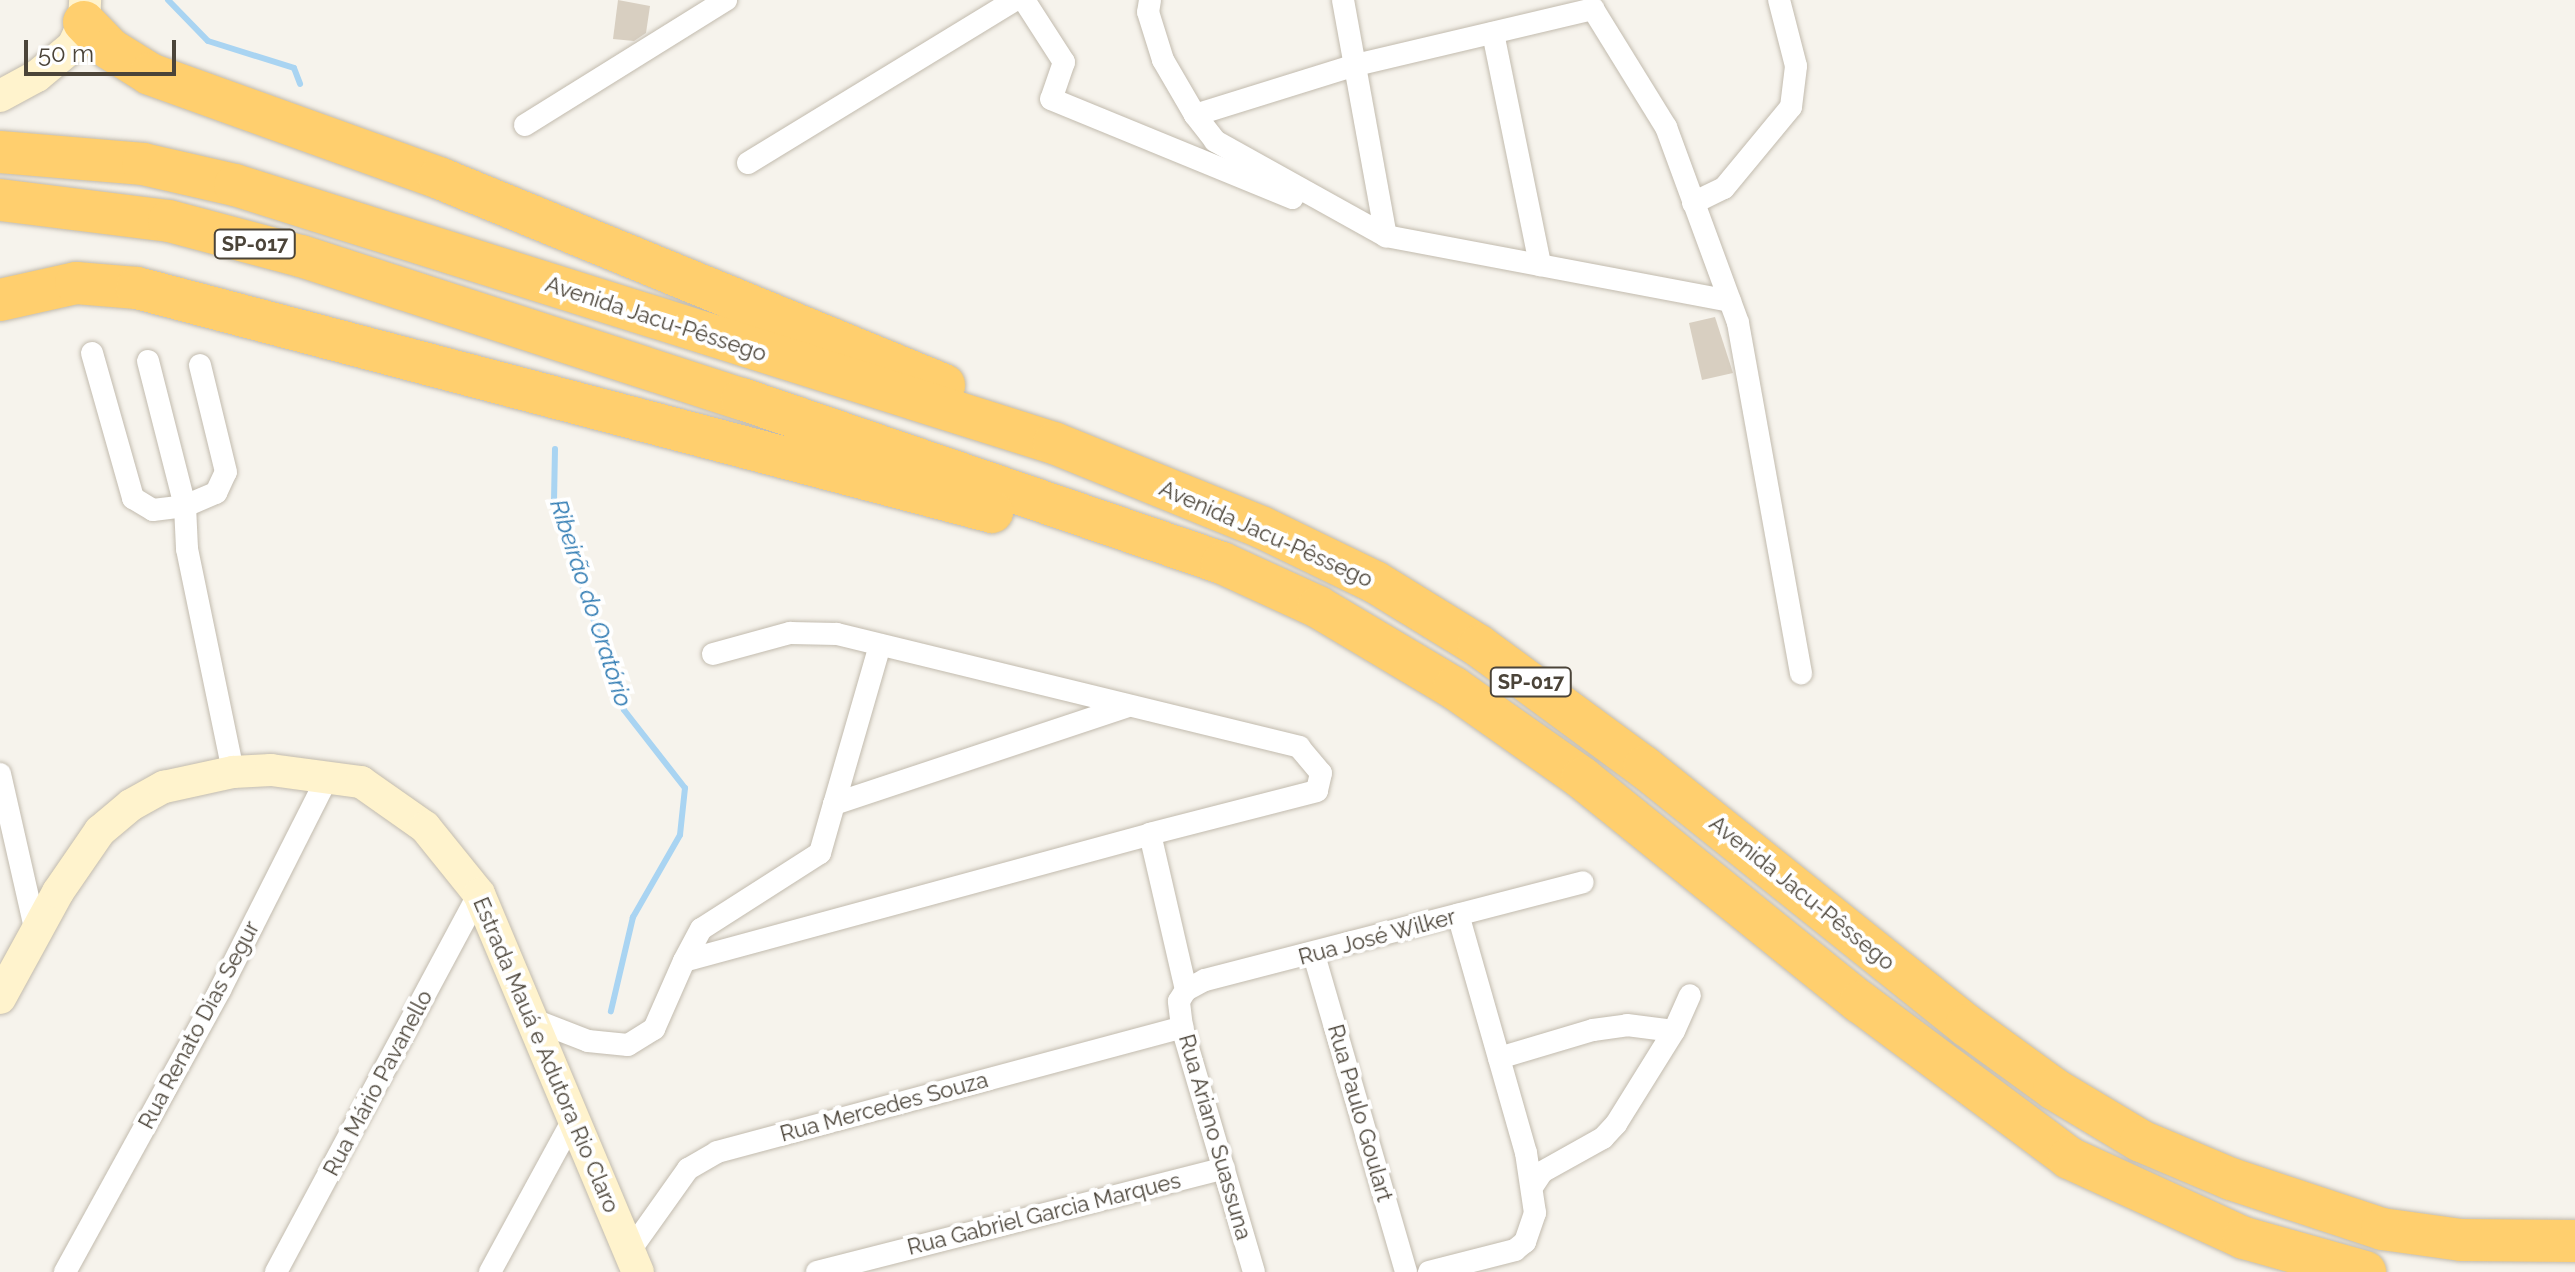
<!DOCTYPE html>
<html>
<head>
<meta charset="utf-8">
<style>
	body { margin:0 }
	#map { position:relative; width:2575px; height:1272px; overflow:hidden; background:#f6f3ec; font-family:Raleway,sans-serif }
	div>[style] { position:absolute }
	[style*='--x'] { left:calc(var(--x)*1px); top:calc(var(--y)*1px); width:calc(var(--w)*1px); rotate:calc(var(--a)*1deg) }
	.stream>* { height:6px; margin:-3px; padding:0 3px; transform-origin:3px; border-radius:3px; background:#a9d4f2 }
	.building>* { inset:0; background:#d8cfc1 }
	.roads { filter:drop-shadow(0 0 2px #c2bbae) drop-shadow(0 0 2px #c2bbae) }
	.street>* { height:22px; margin:-11px; padding:0 11px; transform-origin:11px; border-radius:11px; background:#fff }
	.secondary>* { height:32px; margin:-16px; padding:0 16px; transform-origin:16px; border-radius:16px; background:#fff3cd }
	.highway>* { height:42px; margin:-21px; padding:0 21px; transform-origin:21px; border-radius:21px; background:#ffcf6e }
	span { translate:-50% -50%; white-space:nowrap; text-align:center; line-height:1.15; -webkit-text-stroke:8px #fff; paint-order:stroke }
	.shield-label span { padding:2px 6px; background:#fff; border:2px solid; border-radius:6px; -webkit-text-stroke-width:0 }
	.shield-label { font-size:20px; color:#4b4439; font-weight:700 }
	.street-label { font-size:22px; color:#4b4439 }
	.water-label { font-size:24px; color:#2e7ab2; font-style:italic }
	.scale { position:absolute; left:24px; top:40px; width:152px; height:36px; box-sizing:border-box; border:4px solid #4b4439; border-top:0; padding-left:10px; font-size:24px; line-height:28px; white-space:nowrap; color:#4b4439; -webkit-text-stroke:6px #fff; paint-order:stroke }
</style>
</head>
<body>
<div id="map">
	<div class="stream">
		<div style="--x:168;--y:0;--w:57;--a:45.7"></div>
		<div style="--x:208;--y:41;--w:90;--a:17.4"></div>
		<div style="--x:294;--y:68;--w:17;--a:69"></div>
		<div style="--x:555;--y:449;--w:53;--a:91.1"></div>
		<div style="--x:554;--y:502;--w:219;--a:71.4"></div>
		<div style="--x:624;--y:710;--w:99;--a:52"></div>
		<div style="--x:685;--y:788;--w:47;--a:96.1"></div>
		<div style="--x:680;--y:835;--w:95;--a:119.8"></div>
		<div style="--x:633;--y:917;--w:97;--a:103.2"></div>
	</div>
	<div class="building">
		<div style="clip-path:polygon(618px 0,650px 6px,646px 33px,634px 41px,613px 39px)"></div>
		<div style="clip-path:polygon(1715px 317px,1733px 373px,1702px 380px,1689px 323px)"></div>
	</div>
	<div class="roads">
		<div class="street">
			<div style="--x:1024;--y:0;--w:74;--a:57.2"></div>
			<div style="--x:1064;--y:62;--w:39;--a:109"></div>
			<div style="--x:1051;--y:99;--w:261;--a:22.3"></div>
			<div style="--x:1150;--y:0;--w:12;--a:99"></div>
			<div style="--x:1148;--y:12;--w:50;--a:72.6"></div>
			<div style="--x:1163;--y:60;--w:64;--a:59.8"></div>
			<div style="--x:1195;--y:115;--w:169;--a:-17.3"></div>
			<div style="--x:1356;--y:65;--w:244;--a:-13.3"></div>
			<div style="--x:1593;--y:9;--w:139;--a:58.3"></div>
			<div style="--x:1666;--y:127;--w:209;--a:69.8"></div>
			<div style="--x:1738;--y:323;--w:356;--a:79.8"></div>
			<div style="--x:1343;--y:0;--w:240;--a:79.7"></div>
			<div style="--x:1493;--y:33;--w:237;--a:78.5"></div>
			<div style="--x:1195;--y:115;--w:33;--a:52"></div>
			<div style="--x:1215;--y:141;--w:196;--a:29.1"></div>
			<div style="--x:1386;--y:236;--w:350;--a:10.7"></div>
			<div style="--x:525;--y:125;--w:237;--a:-31.9"></div>
			<div style="--x:748;--y:163;--w:313;--a:-31.4"></div>
			<div style="--x:1693;--y:203;--w:34;--a:-26"></div>
			<div style="--x:1724;--y:188;--w:105;--a:-50.4"></div>
			<div style="--x:1791;--y:107;--w:41;--a:-83"></div>
			<div style="--x:1796;--y:66;--w:68;--a:-104.4"></div>
			<div style="--x:92;--y:353;--w:151;--a:74.2"></div>
			<div style="--x:133;--y:498;--w:23;--a:31"></div>
			<div style="--x:153;--y:510;--w:32;--a:-7"></div>
			<div style="--x:185;--y:506;--w:43;--a:87.3"></div>
			<div style="--x:187;--y:549;--w:228;--a:78.3"></div>
			<div style="--x:148;--y:361;--w:150;--a:75.7"></div>
			<div style="--x:185;--y:506;--w:34;--a:-23"></div>
			<div style="--x:216;--y:493;--w:23;--a:-65"></div>
			<div style="--x:226;--y:472;--w:110;--a:-103.7"></div>
			<div style="--x:880;--y:645;--w:166;--a:106.1"></div>
			<div style="--x:834;--y:804;--w:310;--a:-18.4"></div>
			<div style="--x:713;--y:654;--w:80;--a:-15.3"></div>
			<div style="--x:790;--y:633;--w:47;--a:1.2"></div>
			<div style="--x:837;--y:634;--w:476;--a:13.7"></div>
			<div style="--x:1299;--y:747;--w:34;--a:50"></div>
			<div style="--x:1321;--y:773;--w:18;--a:103"></div>
			<div style="--x:1317;--y:791;--w:172;--a:165.6"></div>
			<div style="--x:1150;--y:834;--w:160;--a:77"></div>
			<div style="--x:0;--y:774;--w:163;--a:77.2"></div>
			<div style="--x:834;--y:804;--w:51;--a:105.9"></div>
			<div style="--x:820;--y:853;--w:141;--a:147.4"></div>
			<div style="--x:701;--y:929;--w:36;--a:118"></div>
			<div style="--x:684;--y:961;--w:483;--a:-15.2"></div>
			<div style="--x:1314;--y:955;--w:330;--a:73.8"></div>
			<div style="--x:534;--y:1020;--w:58;--a:21.3"></div>
			<div style="--x:588;--y:1041;--w:40;--a:5.7"></div>
			<div style="--x:628;--y:1045;--w:31;--a:-32"></div>
			<div style="--x:654;--y:1029;--w:74;--a:-66.2"></div>
			<div style="--x:1499;--y:1058;--w:98;--a:-16.6"></div>
			<div style="--x:1593;--y:1030;--w:34;--a:-8"></div>
			<div style="--x:1627;--y:1025;--w:47;--a:7.3"></div>
			<div style="--x:1534;--y:1184;--w:14;--a:-56"></div>
			<div style="--x:1542;--y:1172;--w:70;--a:-29.1"></div>
			<div style="--x:1603;--y:1138;--w:19;--a:-47"></div>
			<div style="--x:1616;--y:1124;--w:110;--a:-58.1"></div>
			<div style="--x:1674;--y:1031;--w:39;--a:-66"></div>
			<div style="--x:629;--y:1252;--w:102;--a:-54.6"></div>
			<div style="--x:688;--y:1169;--w:34;--a:-30"></div>
			<div style="--x:717;--y:1152;--w:482;--a:-15"></div>
			<div style="--x:65;--y:1272;--w:322;--a:-61.2"></div>
			<div style="--x:220;--y:990;--w:240;--a:-63.2"></div>
			<div style="--x:276;--y:1272;--w:429;--a:-61.8"></div>
			<div style="--x:490;--y:1272;--w:178;--a:-61.4"></div>
			<div style="--x:817;--y:1272;--w:420;--a:-14.3"></div>
			<div style="--x:1254;--y:1272;--w:255;--a:-106.4"></div>
			<div style="--x:1182;--y:1027;--w:26;--a:-97"></div>
			<div style="--x:1179;--y:1001;--w:13;--a:-58"></div>
			<div style="--x:1186;--y:990;--w:21;--a:-28"></div>
			<div style="--x:1205;--y:980;--w:390;--a:-14.5"></div>
			<div style="--x:1429;--y:1272;--w:89;--a:-14.3"></div>
			<div style="--x:1515;--y:1250;--w:13;--a:-39"></div>
			<div style="--x:1525;--y:1242;--w:31;--a:-71"></div>
			<div style="--x:1535;--y:1213;--w:61;--a:-98.5"></div>
			<div style="--x:1526;--y:1153;--w:248;--a:-105.9"></div>
		</div>
		<div class="secondary">
			<div style="--x:0;--y:96;--w:42;--a:-28.4"></div>
			<div style="--x:37;--y:76;--w:47;--a:-39.8"></div>
			<div style="--x:73;--y:46;--w:26;--a:-65"></div>
			<div style="--x:84;--y:22;--w:22;--a:-87"></div>
			<div style="--x:0;--y:998;--w:121;--a:-61.3"></div>
			<div style="--x:58;--y:892;--w:74;--a:-55.5"></div>
			<div style="--x:100;--y:831;--w:40;--a:-40"></div>
			<div style="--x:131;--y:805;--w:38;--a:-29"></div>
			<div style="--x:164;--y:787;--w:71;--a:-12.3"></div>
			<div style="--x:233;--y:772;--w:38;--a:-3"></div>
			<div style="--x:271;--y:770;--w:91;--a:7.6"></div>
			<div style="--x:361;--y:782;--w:78;--a:35.1"></div>
			<div style="--x:425;--y:827;--w:86;--a:51.1"></div>
			<div style="--x:479;--y:894;--w:410;--a:67.2"></div>
		</div>
		<div class="highway">
			<div style="--x:84;--y:22;--w:37;--a:46"></div>
			<div style="--x:110;--y:49;--w:47;--a:32"></div>
			<div style="--x:150;--y:74;--w:307;--a:19.8"></div>
			<div style="--x:439;--y:178;--w:546;--a:22.29"></div>
			<div style="--x:0;--y:152;--w:144;--a:4.8"></div>
			<div style="--x:143;--y:164;--w:94;--a:12.9"></div>
			<div style="--x:235;--y:185;--w:859;--a:17.49"></div>
			<div style="--x:1054;--y:443;--w:223;--a:22.1"></div>
			<div style="--x:1261;--y:527;--w:127;--a:25.8"></div>
			<div style="--x:1375;--y:582;--w:122;--a:31.6"></div>
			<div style="--x:1479;--y:646;--w:205;--a:36.3"></div>
			<div style="--x:1644;--y:767;--w:413;--a:38.7"></div>
			<div style="--x:1966;--y:1025;--w:109;--a:36"></div>
			<div style="--x:2054;--y:1089;--w:101;--a:30.9"></div>
			<div style="--x:2141;--y:1141;--w:98;--a:22.9"></div>
			<div style="--x:2231;--y:1179;--w:159;--a:18.3"></div>
			<div style="--x:2382;--y:1229;--w:80;--a:7.9"></div>
			<div style="--x:2461;--y:1240;--w:114;--a:0.5"></div>
			<div style="--x:0;--y:200;--w:170;--a:7.1"></div>
			<div style="--x:169;--y:221;--w:137;--a:14.9"></div>
			<div style="--x:301;--y:256;--w:464;--a:18"></div>
			<div style="--x:742;--y:399;--w:507;--a:18.86"></div>
			<div style="--x:1222;--y:563;--w:106;--a:24.6"></div>
			<div style="--x:1318;--y:607;--w:158;--a:30.8"></div>
			<div style="--x:1454;--y:688;--w:156;--a:35.1"></div>
			<div style="--x:1582;--y:778;--w:357;--a:38.9"></div>
			<div style="--x:1860;--y:1002;--w:261;--a:36.7"></div>
			<div style="--x:2069;--y:1158;--w:192;--a:24.6"></div>
			<div style="--x:2244;--y:1238;--w:126;--a:15.7"></div>
			<div style="--x:0;--y:300;--w:78;--a:-12.6"></div>
			<div style="--x:76;--y:283;--w:61;--a:4.7"></div>
			<div style="--x:137;--y:288;--w:884;--a:14.68"></div>
		</div>
	</div>
	<div class="shield-label">
		<span style="left:255px;top:244px">SP-017</span>
		<span style="left:1531px;top:682px">SP-017</span>
	</div>
	<div class="street-label">
		<span style="left:656px;top:319px;rotate:18deg">Avenida Jacu-Pêssego</span>
		<span style="left:1266px;top:534px;rotate:24deg">Avenida Jacu-Pêssego</span>
		<span style="left:1802px;top:893px;rotate:39deg">Avenida Jacu-Pêssego</span>
		<span style="left:1377px;top:937px;rotate:-15deg">Rua José Wilker</span>
		<span style="left:199px;top:1025px;rotate:-62deg">Rua Renato Dias Segur</span>
		<span style="left:546px;top:1055px;rotate:67deg">Estrada Mauá e Adutora Rio Claro</span>
		<span style="left:378px;top:1083px;rotate:-62deg">Rua Mário Pavanello</span>
		<span style="left:884px;top:1107px;rotate:-15deg">Rua Mercedes Souza</span>
		<span style="left:1360px;top:1113px;rotate:74deg">Rua Paulo Goulart</span>
		<span style="left:1215px;top:1137px;rotate:74deg">Rua Ariano Suassuna</span>
		<span style="left:1044px;top:1214px;rotate:-14deg">Rua Gabriel Garcia Marques</span>
	</div>
	<div class="water-label">
		<span style="left:591px;top:603px;rotate:72deg">Ribeirão do Oratório</span>
	</div>
	<div class="scale">50 m</div>
</div>
</body>
</html>
